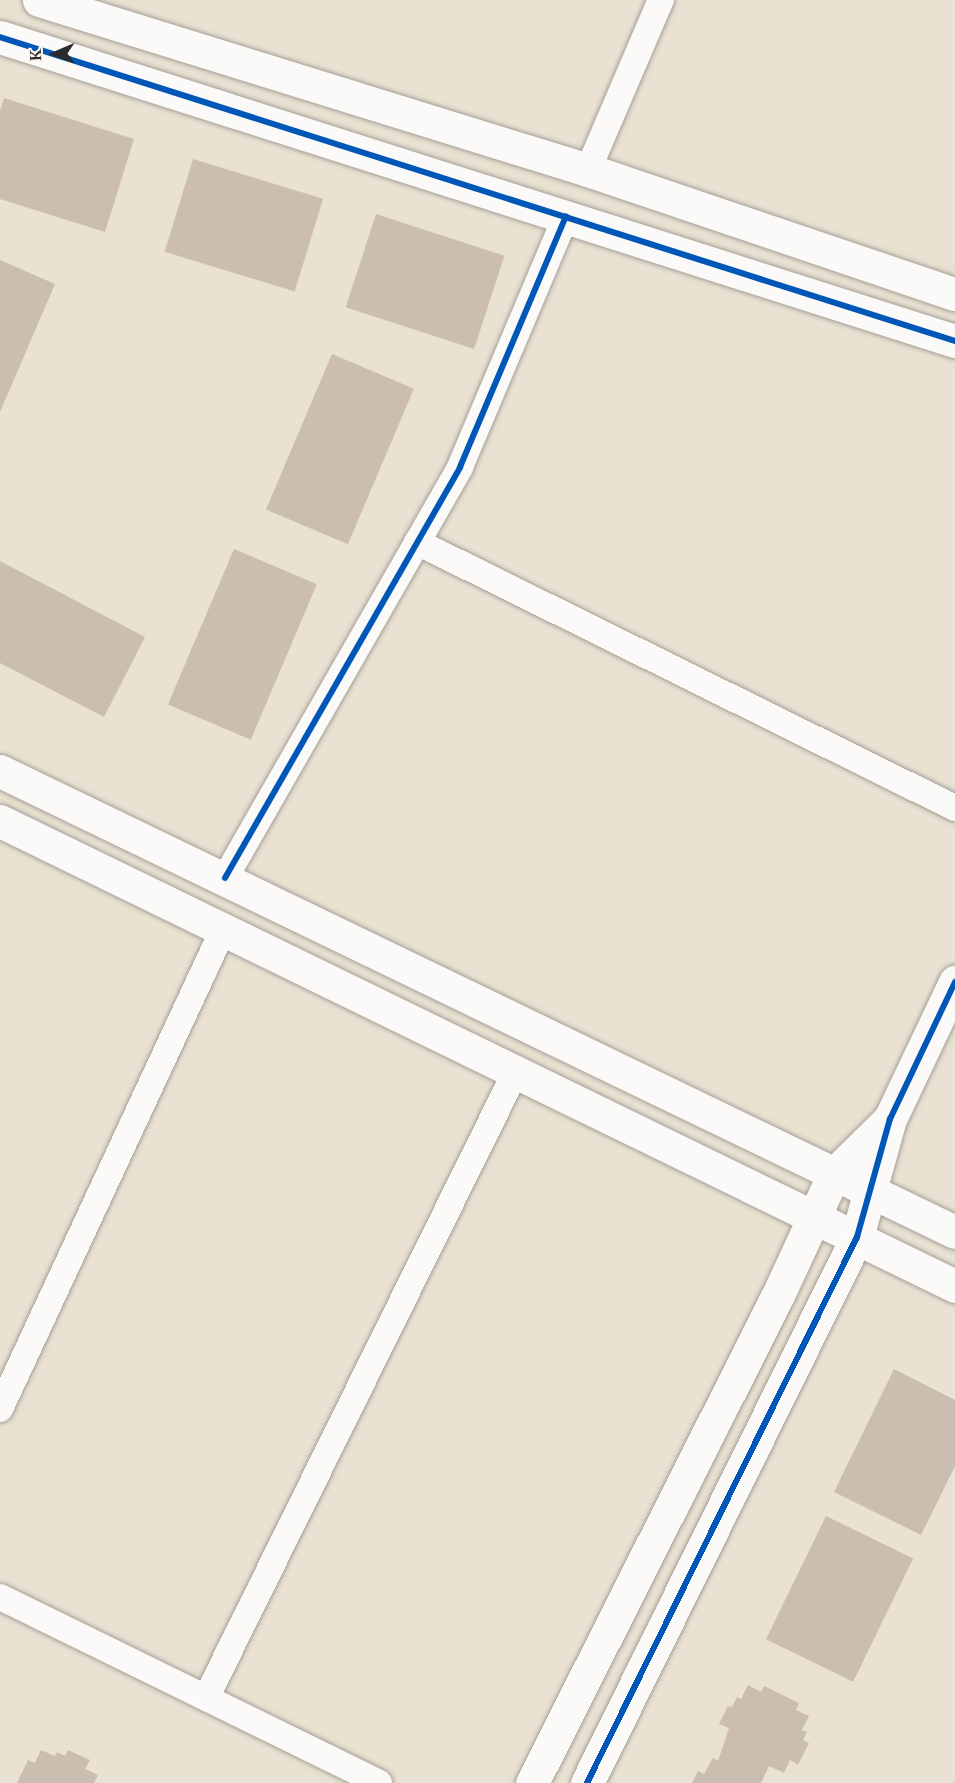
<!DOCTYPE html>
<html>
<head>
<meta charset="utf-8">
<style>
	body { margin:0 }
	#map { position:relative; width:955px; height:1783px; overflow:hidden; background:#e9e1d2; font-family:Cardo,serif }
	div>[style] { position:absolute }
	[style*='--x'] { left:calc(var(--x)*1px); top:calc(var(--y)*1px); width:calc(var(--w)*1px); rotate:calc(var(--a)*1deg) }
	.building>* { inset:0; background:#cbbeb0; transform-origin:0 0 }
	.roads { filter:drop-shadow(0 0 2px #a4a097) drop-shadow(0 0 2px #a4a097) }
	.street>* { height:26px; margin:-13px; padding:0 13px; transform-origin:13px; border-radius:13px; background:#fcfaf8 }
	.secondary>* { height:33px; margin:-16.5px; padding:0 16.5px; transform-origin:16.5px; border-radius:16.5px; background:#fcfaf8 }
	.cycleway>* { height:6px; margin:-3px; padding:0 3px; transform-origin:3px; border-radius:3px; background:#0057b8 }
	span { translate:-50% -50%; white-space:nowrap; text-align:center; line-height:1.15; -webkit-text-stroke:6px #fbf7ec; paint-order:stroke }
	.north { position:absolute; left:24px; top:24px; width:60px; height:60px; -webkit-text-stroke:4px #fbf7ec; paint-order:stroke; rotate:268deg; font-size:16px; font-weight:700; line-height:24px; text-align:center; color:#2b2b2b }
	.north::after { content:''; display:block; margin:auto; width:21px; height:27px; background:#2b2b2b; clip-path:polygon(50% 0,100% 100%,50% 72%,0 100%) }
</style>
</head>
<body>
<div id="map">
	<div class="building">
		<div style="clip-path:polygon(4px 98px,134px 139px,105px 232px,0 199px,0 111px)"></div>
		<div style="left:193px;top:159px;width:136px;height:97px;rotate:17deg"></div>
		<div style="left:376px;top:214px;width:135px;height:98px;rotate:18deg"></div>
		<div style="clip-path:polygon(0 260px,55px 284px,0 412px)"></div>
		<div style="left:332px;top:354px;width:89px;height:169px;rotate:23deg"></div>
		<div style="left:234px;top:549px;width:90px;height:169px;rotate:23deg"></div>
		<div style="clip-path:polygon(0 561px,145px 637px,104px 717px,0 663px)"></div>
		<div style="clip-path:polygon(894px 1369px,955px 1400px,955px 1466px,921px 1535px,834px 1492px)"></div>
		<div style="left:826px;top:1516px;width:97px;height:137px;rotate:26deg"></div>
		<div style="clip-path:polygon(748px 1685px,761px 1692px,764px 1686px,799px 1703px,796px 1710px,809px 1716px,802px 1730px,807px 1732px,803px 1740px,809px 1743px,798px 1765px,790px 1760px,784px 1773px,769px 1766px,761px 1783px,692px 1783px,698px 1771px,704px 1774px,713px 1758px,718px 1761px,729px 1728px,719px 1724px,728px 1706px,732px 1707px,737px 1697px,741px 1699px)"></div>
		<div style="clip-path:polygon(41px 1750px,55px 1756px,57px 1752px,65px 1756px,68px 1750px,90px 1760px,85px 1769px,98px 1775px,94px 1783px,17px 1783px,28px 1760px,35px 1763px)"></div>
	</div>
	<div class="roads">
		<div class="street">
			<div style="--x:588;--y:170;--w:185;--a:-66.8"></div>
			<div style="--x:417;--y:542;--w:600;--a:26.31"></div>
			<div style="--x:225;--y:878;--w:473;--a:-60.2"></div>
			<div style="--x:460;--y:467;--w:272;--a:-67.1"></div>
			<div style="--x:0;--y:1409;--w:528;--a:-65.04"></div>
			<div style="--x:0;--y:1597;--w:422;--a:26.1"></div>
			<div style="--x:206;--y:1698;--w:697;--a:-63.69"></div>
		</div>
		<div class="secondary">
			<div style="--x:39;--y:0;--w:575;--a:17.21"></div>
			<div style="--x:588;--y:170;--w:387;--a:18.7"></div>
			<div style="--x:0;--y:37;--w:1002;--a:17.66"></div>
			<div style="--x:0;--y:771;--w:1060;--a:25.77"></div>
			<div style="--x:0;--y:821;--w:1062;--a:25.96"></div>
			<div style="--x:532;--y:1783;--w:546;--a:-63.25"></div>
			<div style="--x:778;--y:1295;--w:133;--a:-65.2"></div>
			<div style="--x:834;--y:1174;--w:78;--a:-44.5"></div>
			<div style="--x:587;--y:1783;--w:609;--a:-63.69"></div>
			<div style="--x:857;--y:1237;--w:123;--a:-74.4"></div>
			<div style="--x:890;--y:1119;--w:152;--a:-64.6"></div>
		</div>
	</div>
	<div class="cycleway">
		<div style="--x:0;--y:37;--w:1002;--a:17.66"></div>
		<div style="--x:225;--y:878;--w:473;--a:-60.2"></div>
		<div style="--x:460;--y:467;--w:272;--a:-67.1"></div>
		<div style="--x:587;--y:1783;--w:609;--a:-63.69"></div>
		<div style="--x:857;--y:1237;--w:123;--a:-74.4"></div>
		<div style="--x:890;--y:1119;--w:152;--a:-64.6"></div>
	</div>
	<div class="north">K</div>
</div>
</body>
</html>
